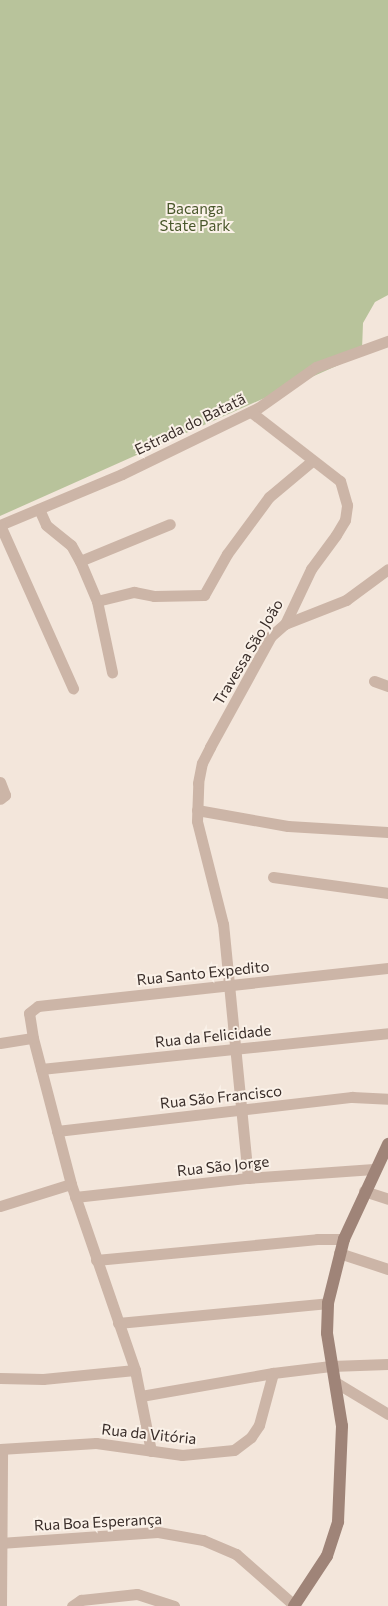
<!DOCTYPE html>
<html>
<head>
<meta charset="utf-8">
<style>
	body { margin:0 }
	#map { position:relative; width:388px; height:1606px; overflow:hidden; background:#f3e6db; font-family:Commissioner,sans-serif }
	div>[style] { position:absolute }
	[style*='--x'] { left:calc(var(--x)*1px); top:calc(var(--y)*1px); width:calc(var(--w)*1px); rotate:calc(var(--a)*1deg) }
	.green>* { inset:0; background:#b8c39b }
	.street>* { height:11px; margin:-5.5px; padding:0 5.5px; transform-origin:5.5px; border-radius:5.5px; background:#ccb5a7 }
	.secondary>* { height:12px; margin:-6px; padding:0 6px; transform-origin:6px; border-radius:6px; background:#9f8478 }
	span { translate:-50% -50%; white-space:nowrap; text-align:center; line-height:1.15; -webkit-text-stroke:4px #faf1e8; paint-order:stroke }
	.park-label { font-size:15px; color:#49572b }
	.street-label { font-size:15px; color:#382c28 }
</style>
</head>
<body>
<div id="map">
	<div class="green">
		<div style="clip-path:polygon(0 0,388px 0,388px 295px,375px 302px,363px 323px,362px 350px,352px 359px,0 516px)"></div>
	</div>
	<div class="street">
		<div style="--x:39;--y:509;--w:17;--a:66"></div>
		<div style="--x:46;--y:525;--w:32;--a:39"></div>
		<div style="--x:71;--y:545;--w:18;--a:61"></div>
		<div style="--x:80;--y:561;--w:43;--a:67"></div>
		<div style="--x:97;--y:601;--w:73;--a:78.1"></div>
		<div style="--x:0;--y:525;--w:132;--a:-22.7"></div>
		<div style="--x:122;--y:474;--w:151;--a:-25.9"></div>
		<div style="--x:258;--y:408;--w:71;--a:-35.3"></div>
		<div style="--x:316;--y:367;--w:77;--a:-19.9"></div>
		<div style="--x:0;--y:525;--w:179;--a:65.9"></div>
		<div style="--x:80;--y:561;--w:97;--a:-22.3"></div>
		<div style="--x:97;--y:601;--w:38;--a:-14"></div>
		<div style="--x:134;--y:592;--w:20;--a:11"></div>
		<div style="--x:154;--y:596;--w:50;--a:-1.1"></div>
		<div style="--x:204;--y:595;--w:47;--a:-60.7"></div>
		<div style="--x:227;--y:554;--w:71;--a:-53.6"></div>
		<div style="--x:269;--y:497;--w:56;--a:-39.9"></div>
		<div style="--x:285;--y:624;--w:66;--a:-21.5"></div>
		<div style="--x:346;--y:600;--w:52;--a:-36.4"></div>
		<div style="--x:374;--y:681;--w:15;--a:20"></div>
		<div style="--x:0;--y:782;--w:14;--a:69"></div>
		<div style="--x:5;--y:795;--w:6;--a:141"></div>
		<div style="--x:197;--y:810;--w:92;--a:10"></div>
		<div style="--x:288;--y:826;--w:100;--a:3.4"></div>
		<div style="--x:273;--y:877;--w:116;--a:7.9"></div>
		<div style="--x:0;--y:1043;--w:33;--a:-9"></div>
		<div style="--x:41;--y:1069;--w:349;--a:-5.9"></div>
		<div style="--x:57;--y:1131;--w:297;--a:-6.6"></div>
		<div style="--x:352;--y:1097;--w:36;--a:3"></div>
		<div style="--x:248;--y:1178;--w:255;--a:-95.6"></div>
		<div style="--x:223;--y:924;--w:106;--a:-104.2"></div>
		<div style="--x:197;--y:821;--w:38;--a:-88"></div>
		<div style="--x:198;--y:783;--w:20;--a:-79"></div>
		<div style="--x:202;--y:763;--w:18;--a:-63"></div>
		<div style="--x:210;--y:747;--w:127;--a:-61.2"></div>
		<div style="--x:271;--y:636;--w:18;--a:-41"></div>
		<div style="--x:285;--y:624;--w:61;--a:-64.7"></div>
		<div style="--x:311;--y:569;--w:42;--a:-53.7"></div>
		<div style="--x:336;--y:535;--w:17;--a:-59"></div>
		<div style="--x:345;--y:520;--w:15;--a:-82"></div>
		<div style="--x:347;--y:505;--w:25;--a:-106"></div>
		<div style="--x:340;--y:481;--w:113;--a:-142.2"></div>
		<div style="--x:364;--y:1191;--w:25;--a:18"></div>
		<div style="--x:75;--y:1197;--w:174;--a:-6.3"></div>
		<div style="--x:248;--y:1178;--w:126;--a:-4.1"></div>
		<div style="--x:0;--y:1206;--w:74;--a:-17.2"></div>
		<div style="--x:339;--y:1253;--w:52;--a:18.1"></div>
		<div style="--x:96;--y:1260;--w:222;--a:-5.4"></div>
		<div style="--x:317;--y:1239;--w:27;--a:0"></div>
		<div style="--x:118;--y:1323;--w:211;--a:-5.4"></div>
		<div style="--x:0;--y:1378;--w:43;--a:1.3"></div>
		<div style="--x:43;--y:1379;--w:92;--a:-5.6"></div>
		<div style="--x:335;--y:1382;--w:62;--a:31.1"></div>
		<div style="--x:141;--y:1396;--w:134;--a:-9.9"></div>
		<div style="--x:273;--y:1373;--w:58;--a:-6.9"></div>
		<div style="--x:331;--y:1366;--w:57;--a:-2"></div>
		<div style="--x:0;--y:1449;--w:96;--a:-3.6"></div>
		<div style="--x:96;--y:1443;--w:87;--a:7.9"></div>
		<div style="--x:182;--y:1455;--w:52;--a:-5.5"></div>
		<div style="--x:234;--y:1450;--w:21;--a:-37"></div>
		<div style="--x:251;--y:1437;--w:14;--a:-56"></div>
		<div style="--x:259;--y:1425;--w:54;--a:-74.9"></div>
		<div style="--x:151;--y:1451;--w:83;--a:-101.2"></div>
		<div style="--x:135;--y:1370;--w:197;--a:-109"></div>
		<div style="--x:71;--y:1184;--w:151;--a:-104.6"></div>
		<div style="--x:33;--y:1038;--w:25;--a:-99"></div>
		<div style="--x:29;--y:1013;--w:11;--a:-38"></div>
		<div style="--x:38;--y:1006;--w:352;--a:-6.2"></div>
		<div style="--x:0;--y:1543;--w:158;--a:-4"></div>
		<div style="--x:158;--y:1532;--w:46;--a:10.1"></div>
		<div style="--x:203;--y:1540;--w:36;--a:23"></div>
		<div style="--x:236;--y:1554;--w:79;--a:41.4"></div>
		<div style="--x:1;--y:1606;--w:157;--a:-89.6"></div>
		<div style="--x:72;--y:1606;--w:11;--a:-34"></div>
		<div style="--x:81;--y:1600;--w:56;--a:-6.1"></div>
		<div style="--x:137;--y:1594;--w:39;--a:18"></div>
	</div>
	<div class="secondary">
		<div style="--x:294;--y:1606;--w:60;--a:-56.6"></div>
		<div style="--x:327;--y:1556;--w:36;--a:-72"></div>
		<div style="--x:338;--y:1522;--w:96;--a:-87.6"></div>
		<div style="--x:342;--y:1426;--w:94;--a:-99.2"></div>
		<div style="--x:327;--y:1333;--w:30;--a:-88"></div>
		<div style="--x:328;--y:1303;--w:66;--a:-76"></div>
		<div style="--x:344;--y:1239;--w:105;--a:-65.1"></div>
	</div>
	<div class="park-label">
		<span style="left:195px;top:217px">Bacanga<br>State Park</span>
	</div>
	<div class="street-label">
		<span style="left:190px;top:424px;rotate:-26deg">Estrada do Batatã</span>
		<span style="left:248px;top:652px;rotate:-59deg">Travessa São João</span>
		<span style="left:203px;top:973px;rotate:-6deg">Rua Santo Expedito</span>
		<span style="left:213px;top:1036px;rotate:-6deg">Rua da Felicidade</span>
		<span style="left:221px;top:1097px;rotate:-6deg">Rua São Francisco</span>
		<span style="left:223px;top:1166px;rotate:-6deg">Rua São Jorge</span>
		<span style="left:149px;top:1434px;rotate:6deg">Rua da Vitória</span>
		<span style="left:98px;top:1522px;rotate:-3deg">Rua Boa Esperança</span>
	</div>
</div>
</body>
</html>
